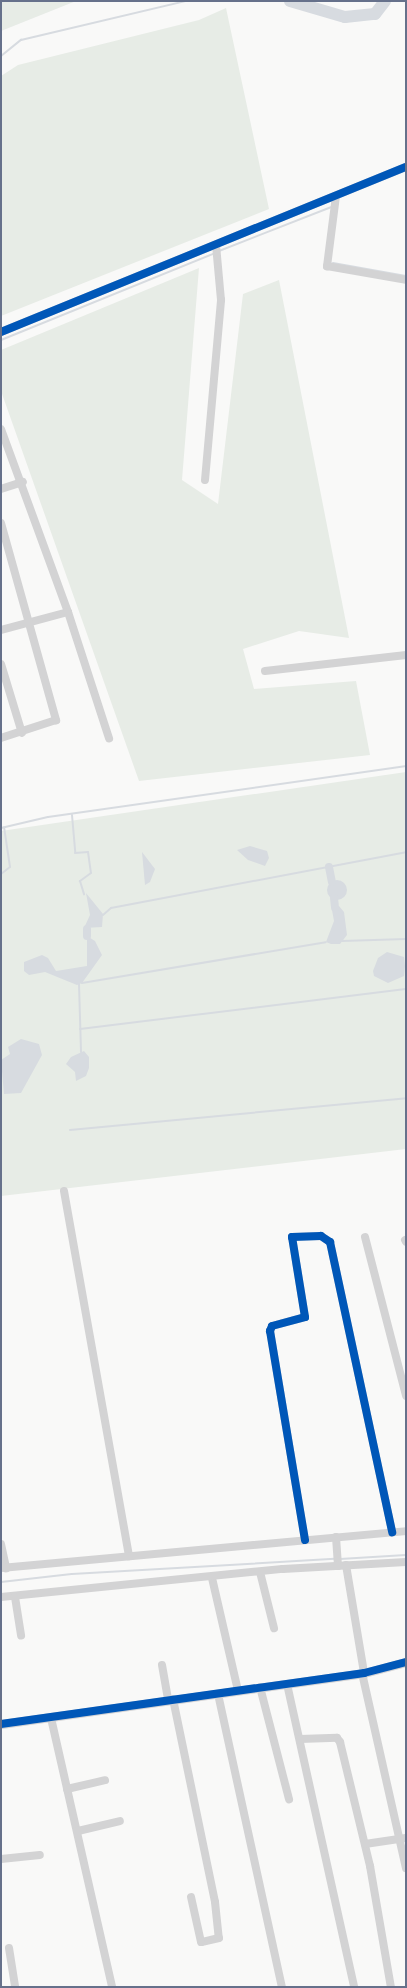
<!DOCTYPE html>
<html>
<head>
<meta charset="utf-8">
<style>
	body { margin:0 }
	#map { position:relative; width:407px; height:1988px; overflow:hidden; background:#f9f9f8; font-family:Commissioner,sans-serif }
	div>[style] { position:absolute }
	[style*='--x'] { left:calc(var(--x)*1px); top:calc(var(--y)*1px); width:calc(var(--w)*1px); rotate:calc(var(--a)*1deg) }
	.green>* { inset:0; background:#e7ece6 }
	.water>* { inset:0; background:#d7dbe0 }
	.round { border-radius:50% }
	.stream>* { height:2px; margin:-1px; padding:0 1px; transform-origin:1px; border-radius:1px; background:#d7dbe0 }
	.canal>* { height:8px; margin:-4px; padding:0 4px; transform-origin:4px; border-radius:4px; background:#d7dbe0 }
	.river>* { height:12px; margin:-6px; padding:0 6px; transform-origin:6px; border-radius:6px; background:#d7dbe0 }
	.minor>* { height:8px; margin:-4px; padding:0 4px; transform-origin:4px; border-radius:4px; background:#d3d3d4 }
	.tertiary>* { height:9px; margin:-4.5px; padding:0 4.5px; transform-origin:4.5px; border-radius:4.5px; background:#d3d3d4 }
	.cycleway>* { height:8px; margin:-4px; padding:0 4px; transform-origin:4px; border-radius:4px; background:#0057b8 }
	span { translate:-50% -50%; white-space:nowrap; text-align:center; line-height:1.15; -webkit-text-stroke:5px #fff; paint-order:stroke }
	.frame { position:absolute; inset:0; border:2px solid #66718b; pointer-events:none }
</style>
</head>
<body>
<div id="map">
	<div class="green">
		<div style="clip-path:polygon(1px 1px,76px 1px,1px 31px)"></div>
		<div style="clip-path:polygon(226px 8px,269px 209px,1px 316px,1px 76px,18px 65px,199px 20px)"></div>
		<div style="clip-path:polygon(199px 268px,182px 480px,218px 504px,243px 294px,279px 280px,349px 638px,299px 631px,243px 649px,254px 689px,356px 681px,370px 755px,139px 781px,1px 391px,1px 350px)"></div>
		<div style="clip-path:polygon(406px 772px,406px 1149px,1px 1196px,1px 831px)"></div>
	</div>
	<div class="water">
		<div style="clip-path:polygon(250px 846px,267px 851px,269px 858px,265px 866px,248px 860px,237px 850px)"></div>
		<div style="clip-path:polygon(142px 852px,155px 869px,150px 882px,145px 885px)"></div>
		<div class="round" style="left:327px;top:880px;width:20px;height:20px"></div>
		<div style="clip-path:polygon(86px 893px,103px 914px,102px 927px,84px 928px,90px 915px)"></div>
		<div style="clip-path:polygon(339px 906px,344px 912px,347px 935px,340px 944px,331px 944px,326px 942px,334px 921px,332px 910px)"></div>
		<div style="clip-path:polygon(87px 936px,95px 941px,102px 955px,82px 983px,77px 985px,45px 972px,29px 975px,24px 971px,24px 962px,42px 955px,48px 958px,56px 971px,87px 966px)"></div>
		<div style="clip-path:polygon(387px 952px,404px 957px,405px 966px,404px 976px,388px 983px,374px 976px,373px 971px,378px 958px)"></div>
		<div style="clip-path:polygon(21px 1039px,39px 1044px,42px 1055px,21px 1093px,4px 1094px,1px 1060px,10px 1054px,8px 1047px)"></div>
		<div style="clip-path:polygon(84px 1051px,89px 1057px,89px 1068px,86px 1076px,76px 1081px,75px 1072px,66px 1064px,71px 1057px)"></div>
	</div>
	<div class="stream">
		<div style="--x:1;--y:56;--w:26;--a:-39"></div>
		<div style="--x:21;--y:40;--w:170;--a:-13.3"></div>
		<div style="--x:219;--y:251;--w:120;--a:-21.4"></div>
		<div style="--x:333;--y:263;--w:74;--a:10.1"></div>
		<div style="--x:1;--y:340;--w:231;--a:-22.1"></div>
		<div style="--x:72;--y:815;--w:38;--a:85"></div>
		<div style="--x:75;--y:853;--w:13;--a:-4"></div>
		<div style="--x:88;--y:852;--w:21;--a:82"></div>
		<div style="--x:91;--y:873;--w:14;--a:144"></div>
		<div style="--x:80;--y:881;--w:14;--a:73"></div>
		<div style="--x:1;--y:828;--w:48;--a:-13.2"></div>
		<div style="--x:48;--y:817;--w:362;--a:-8.1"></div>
		<div style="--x:1;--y:874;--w:11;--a:-38"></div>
		<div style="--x:10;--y:867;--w:40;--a:-98.5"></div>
		<div style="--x:103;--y:915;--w:11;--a:-41"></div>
		<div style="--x:111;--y:908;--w:300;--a:-10.7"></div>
		<div style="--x:342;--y:941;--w:64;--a:-1.8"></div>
		<div style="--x:82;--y:983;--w:247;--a:-9.5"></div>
		<div style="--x:79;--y:984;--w:68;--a:88.3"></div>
		<div style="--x:80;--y:1029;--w:328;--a:-7"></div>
		<div style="--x:70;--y:1130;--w:338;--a:-5.4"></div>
		<div style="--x:340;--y:1559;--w:66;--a:-3.5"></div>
		<div style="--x:1;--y:1582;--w:71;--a:-6.4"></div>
		<div style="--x:72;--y:1574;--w:263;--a:-3.3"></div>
	</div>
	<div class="canal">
		<div style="--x:329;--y:867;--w:15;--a:79"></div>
		<div style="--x:334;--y:898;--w:10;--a:84"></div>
		<div style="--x:87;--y:929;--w:7;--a:90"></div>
	</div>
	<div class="river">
		<div style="--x:290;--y:1;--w:57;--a:16.2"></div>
		<div style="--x:345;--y:17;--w:30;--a:-6"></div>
		<div style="--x:375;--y:14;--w:16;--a:-52"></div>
	</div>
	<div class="minor">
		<div style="--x:336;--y:196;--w:71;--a:97.3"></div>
		<div style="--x:327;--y:266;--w:80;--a:10"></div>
		<div style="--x:1;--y:332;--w:437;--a:-22.2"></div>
		<div style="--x:1;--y:429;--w:195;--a:69.9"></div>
		<div style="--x:68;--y:612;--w:69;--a:165"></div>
		<div style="--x:205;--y:480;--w:181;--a:-84.9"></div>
		<div style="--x:221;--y:300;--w:55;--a:-95.2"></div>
		<div style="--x:1;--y:489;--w:23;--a:-18"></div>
		<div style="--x:1;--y:523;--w:205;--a:74.4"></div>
		<div style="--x:56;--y:720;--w:58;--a:161.9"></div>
		<div style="--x:68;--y:612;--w:133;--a:72"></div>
		<div style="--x:1;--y:664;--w:72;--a:73.1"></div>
		<div style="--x:265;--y:671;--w:142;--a:-6.5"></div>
		<div style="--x:64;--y:1191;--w:371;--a:79.9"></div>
		<div style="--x:365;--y:1237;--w:164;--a:75.5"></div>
		<div style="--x:405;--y:1240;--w:2;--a:63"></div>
		<div style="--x:336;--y:1537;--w:29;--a:86"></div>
		<div style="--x:305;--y:1540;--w:212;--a:-99.5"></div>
		<div style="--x:270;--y:1331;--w:5;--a:-68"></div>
		<div style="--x:272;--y:1326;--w:34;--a:-15"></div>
		<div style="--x:305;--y:1317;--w:81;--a:-99.2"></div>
		<div style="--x:292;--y:1237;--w:29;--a:-2"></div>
		<div style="--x:321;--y:1236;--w:11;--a:34"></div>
		<div style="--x:330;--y:1242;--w:297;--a:77.9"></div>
		<div style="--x:1;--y:1544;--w:25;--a:78"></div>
		<div style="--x:346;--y:1565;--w:109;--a:80.5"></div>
		<div style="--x:1;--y:1568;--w:407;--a:-5.2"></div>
		<div style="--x:260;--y:1572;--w:58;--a:76"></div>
		<div style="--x:212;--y:1578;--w:116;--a:77"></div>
		<div style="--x:1;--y:1597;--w:283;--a:-5.7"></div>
		<div style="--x:283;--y:1569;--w:123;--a:-3.3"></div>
		<div style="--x:15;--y:1597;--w:39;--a:81"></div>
		<div style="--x:162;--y:1665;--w:36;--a:80"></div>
		<div style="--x:362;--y:1673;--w:200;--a:77.3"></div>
		<div style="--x:287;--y:1684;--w:310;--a:77.5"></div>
		<div style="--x:260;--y:1687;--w:116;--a:75.5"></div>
		<div style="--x:218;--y:1694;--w:300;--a:77.7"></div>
		<div style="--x:173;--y:1699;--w:207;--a:78.3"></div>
		<div style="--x:215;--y:1902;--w:36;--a:84"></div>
		<div style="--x:219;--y:1938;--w:18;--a:167"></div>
		<div style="--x:201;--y:1942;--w:46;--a:-102.5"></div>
		<div style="--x:51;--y:1718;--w:276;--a:77.2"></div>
		<div style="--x:300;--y:1739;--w:37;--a:-2"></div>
		<div style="--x:337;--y:1738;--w:5;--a:53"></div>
		<div style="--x:340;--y:1742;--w:128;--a:76.4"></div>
		<div style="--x:370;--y:1866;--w:123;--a:80.2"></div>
		<div style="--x:67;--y:1789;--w:39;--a:-13"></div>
		<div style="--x:78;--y:1831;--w:43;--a:-13.4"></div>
		<div style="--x:365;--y:1844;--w:41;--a:-8.3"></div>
		<div style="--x:1;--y:1859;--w:39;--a:-6"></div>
		<div style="--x:9;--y:1948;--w:39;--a:81"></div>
	</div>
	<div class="tertiary">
		<div style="--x:1;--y:1724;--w:367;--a:-8"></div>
		<div style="--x:364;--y:1673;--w:43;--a:-14.7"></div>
	</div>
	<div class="cycleway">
		<div style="--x:1;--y:332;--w:437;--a:-22.2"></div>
		<div style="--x:305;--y:1540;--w:212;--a:-99.5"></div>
		<div style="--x:270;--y:1331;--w:5;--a:-68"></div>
		<div style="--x:272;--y:1326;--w:34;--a:-15"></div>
		<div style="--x:305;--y:1317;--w:81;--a:-99.2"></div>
		<div style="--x:292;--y:1237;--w:29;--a:-2"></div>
		<div style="--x:321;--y:1236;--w:11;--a:34"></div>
		<div style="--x:330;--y:1242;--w:297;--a:77.9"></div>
		<div style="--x:1;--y:1724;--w:367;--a:-8"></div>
		<div style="--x:364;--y:1673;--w:43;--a:-14.7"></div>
	</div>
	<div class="frame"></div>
</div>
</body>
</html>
